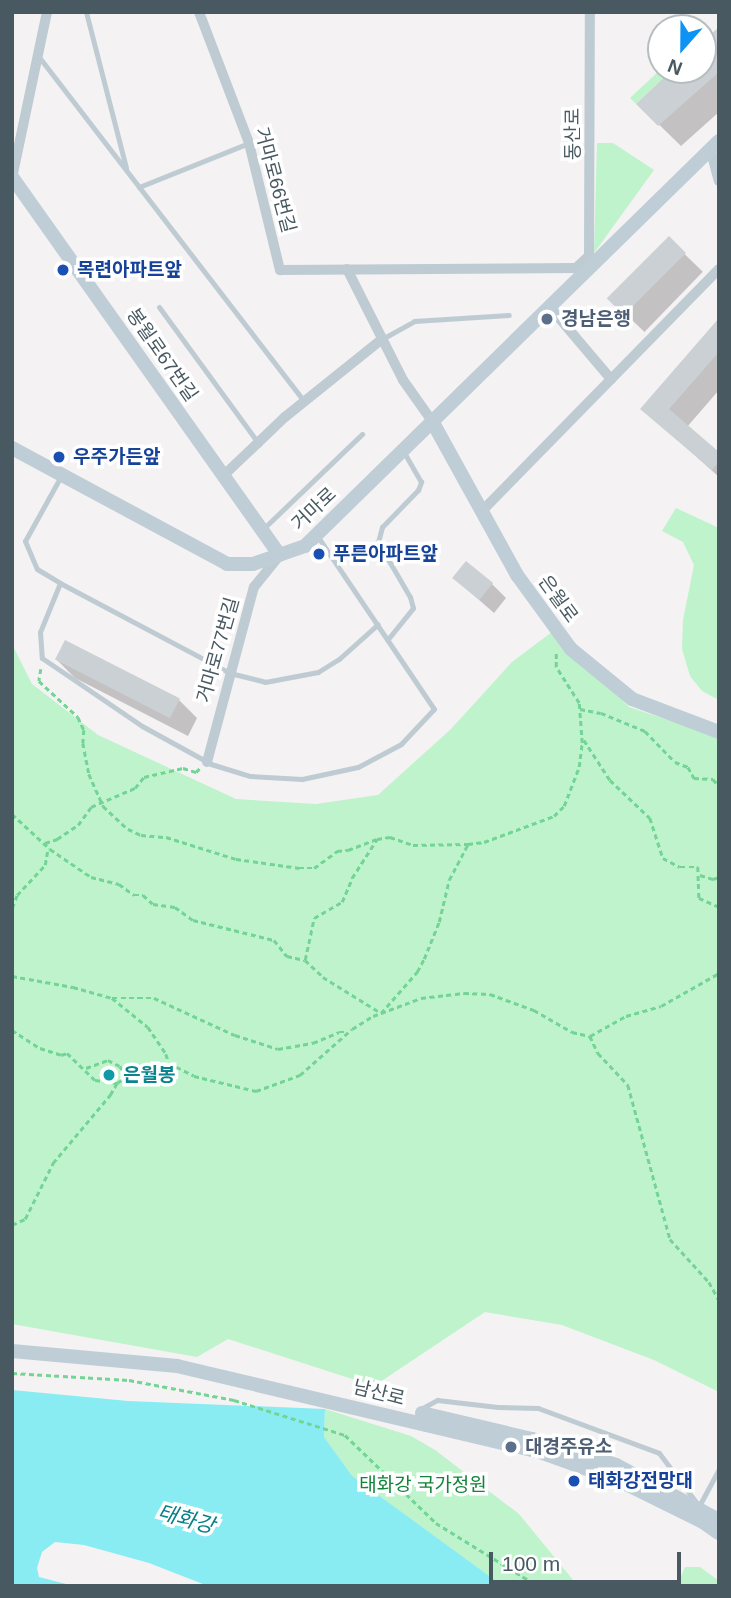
<!DOCTYPE html>
<html>
<head>
<meta charset="utf-8">
<style>
	body { margin:0 }
	#map { position:relative; width:731px; height:1598px; overflow:hidden; background:#f4f2f2; font-family:Arial,"Noto Sans KR",sans-serif }
	div>[style] { position:absolute }
	[style*='--x'] { left:calc(var(--x)*1px); top:calc(var(--y)*1px); width:calc(var(--w)*1px); rotate:calc(var(--a)*1deg) }
	.green>* { inset:0; background:#bef3cb }
	.water>* { inset:0; background:#89ecf3 }
	.shadow>* { inset:0; background:#0003; transform-origin:0 0 }
	.building>* { inset:0; background:#cbd0d4; transform-origin:0 0 }
	.path>* { height:2.5px; margin-top:-1.25px; transform-origin:0; background:repeating-linear-gradient(90deg,#74d496 0 5px,transparent 0 8.5px) }
	.lane>* { height:5px; margin:-2.5px; padding:0 2.5px; transform-origin:2.5px; border-radius:2.5px; background:#bfcbd2 }
	.street>* { height:10px; margin:-5px; padding:0 5px; transform-origin:5px; border-radius:5px; background:#bfcbd2 }
	.secondary>* { height:14px; margin:-7px; padding:0 7px; transform-origin:7px; border-radius:7px; background:#becdd6 }
	.dots>* { width:19px; height:19px; translate:-50% -50%; box-sizing:border-box; border:4px solid #fff; border-radius:50% }
	span { translate:-50% -50%; white-space:nowrap; text-align:center; line-height:1.15; -webkit-text-stroke:7px #fff; paint-order:stroke }
	.street-label { font-size:19px; color:#485961 }
	.transit-label { font-size:19px; color:#164399; font-weight:700 }
	.left { translate:0 -50%; text-align:left }
	.service-label { font-size:19px; color:#4e5e75; font-weight:700 }
	.culture-label { font-size:19px; color:#0d838f; font-weight:700 }
	.park-label { font-size:19px; color:#118439 }
	.water-label { font-size:21px; color:#067f87; font-style:italic }
	.frame { position:absolute; inset:0; border:14px solid #485961; pointer-events:none }
	.north { position:absolute; left:647px; top:14px; width:70px; height:70px; box-sizing:border-box; background:#fff; border:2px solid #b6bdc0; border-radius:50%; rotate:201deg; font-size:19px; font-weight:700; line-height:28px; text-align:center; color:#485961 }
	.north::after { content:''; display:block; margin:auto; width:24px; height:32px; background:#0d93f3; clip-path:polygon(50% 0,100% 100%,50% 72%,0 100%) }
	.scale { position:absolute; left:489px; top:1552px; width:192px; height:32px; box-sizing:border-box; border:4px solid #485961; border-top:0; padding-left:9px; font-size:21px; line-height:24px; white-space:nowrap; color:#485961; -webkit-text-stroke:5px #fff; paint-order:stroke }
</style>
</head>
<body>
<div id="map">
	<div class="green">
		<div style="clip-path:polygon(661px 69px,672px 70px,636px 104px,630px 98px)"></div>
		<div style="clip-path:polygon(597px 143px,613px 143px,654px 170px,594px 253px)"></div>
		<div style="clip-path:polygon(676px 508px,719px 528px,719px 700px,702px 691px,690px 676px,682px 649px,683px 620px,694px 565px,683px 542px,662px 531px)"></div>
		<div style="clip-path:polygon(556px 629px,629px 707px,719px 737px,719px 1392px,654px 1360px,562px 1325px,485px 1312px,374px 1386px,228px 1339px,197px 1357px,12px 1324px,12px 644px,32px 684px,98px 735px,236px 799px,316px 804px,378px 795px,451px 729px,512px 662px)"></div>
		<div style="clip-path:polygon(325px 1409px,411px 1436px,435px 1450px,519px 1514px,578px 1586px,503px 1586px,351px 1476px,324px 1437px)"></div>
		<div style="clip-path:polygon(685px 1567px,700px 1567px,719px 1581px,719px 1586px,677px 1586px)"></div>
	</div>
	<div class="water">
		<div style="clip-path:polygon(12px 1390px,128px 1401px,325px 1409px,324px 1437px,352px 1476px,503px 1586px,208px 1586px,149px 1563px,84px 1545px,55px 1542px,42px 1552px,37px 1568px,39px 1577px,74px 1586px,12px 1586px)"></div>
	</div>
	<div class="shadow">
		<div style="clip-path:polygon(719px 34px,719px 112px,681px 146px,638px 104px,675px 70px,703px 70px,703px 44px)"></div>
		<div style="left:669px;top:239px;width:47px;height:84px;rotate:44deg"></div>
		<div style="clip-path:polygon(719px 321px,719px 390px,687px 427px,719px 454px,719px 477px,643px 409px)"></div>
		<div style="clip-path:polygon(454px 578px,492px 584px,506px 598px,494px 613px)"></div>
		<div style="clip-path:polygon(66px 642px,179px 700px,197px 718px,188px 736px,75px 678px,57px 660px)"></div>
	</div>
	<div class="building">
		<div style="clip-path:polygon(719px 27px,719px 72px,658px 126px,636px 104px,672px 70px,703px 70px,703px 41px)"></div>
		<div style="left:669px;top:236px;width:24px;height:88px;rotate:45deg"></div>
		<div style="clip-path:polygon(719px 318px,719px 352px,669px 409px,719px 452px,719px 462px,712px 470px,640px 409px)"></div>
		<div style="left:466px;top:561px;width:35px;height:22px;rotate:39deg"></div>
		<div style="left:65px;top:640px;width:129px;height:22px;rotate:27deg"></div>
	</div>
	<div class="path">
		<div style="--x:41;--y:669;--w:12;--a:99"></div>
		<div style="--x:39;--y:681;--w:53;--a:42.7"></div>
		<div style="--x:78;--y:717;--w:14;--a:65"></div>
		<div style="--x:84;--y:730;--w:13;--a:94"></div>
		<div style="--x:83;--y:743;--w:32;--a:79"></div>
		<div style="--x:89;--y:774;--w:35;--a:66"></div>
		<div style="--x:103;--y:806;--w:34;--a:43"></div>
		<div style="--x:128;--y:829;--w:14;--a:25"></div>
		<div style="--x:141;--y:835;--w:25;--a:5"></div>
		<div style="--x:166;--y:837;--w:73;--a:17.4"></div>
		<div style="--x:236;--y:859;--w:64;--a:8.1"></div>
		<div style="--x:299;--y:868;--w:15;--a:0"></div>
		<div style="--x:314;--y:868;--w:29;--a:-36"></div>
		<div style="--x:337;--y:851;--w:11;--a:-5"></div>
		<div style="--x:348;--y:850;--w:31;--a:-21"></div>
		<div style="--x:377;--y:839;--w:13;--a:-9"></div>
		<div style="--x:390;--y:837;--w:24;--a:19"></div>
		<div style="--x:413;--y:845;--w:55;--a:-1"></div>
		<div style="--x:468;--y:844;--w:16;--a:-7"></div>
		<div style="--x:484;--y:842;--w:75;--a:-20.4"></div>
		<div style="--x:554;--y:816;--w:14;--a:-45"></div>
		<div style="--x:564;--y:806;--w:42;--a:-69"></div>
		<div style="--x:579;--y:767;--w:24;--a:-83"></div>
		<div style="--x:582;--y:743;--w:40;--a:-94.3"></div>
		<div style="--x:579;--y:703;--w:43;--a:-122.6"></div>
		<div style="--x:556;--y:667;--w:15;--a:-90"></div>
		<div style="--x:580;--y:709;--w:21;--a:11"></div>
		<div style="--x:601;--y:713;--w:48;--a:22.2"></div>
		<div style="--x:645;--y:731;--w:43;--a:45.9"></div>
		<div style="--x:675;--y:762;--w:14;--a:21"></div>
		<div style="--x:688;--y:767;--w:13;--a:61"></div>
		<div style="--x:694;--y:778;--w:19;--a:3"></div>
		<div style="--x:713;--y:779;--w:9;--a:49"></div>
		<div style="--x:584;--y:740;--w:48;--a:57"></div>
		<div style="--x:610;--y:780;--w:55;--a:43.5"></div>
		<div style="--x:650;--y:818;--w:42;--a:72"></div>
		<div style="--x:663;--y:858;--w:19;--a:28"></div>
		<div style="--x:680;--y:867;--w:18;--a:0"></div>
		<div style="--x:698;--y:867;--w:31;--a:88"></div>
		<div style="--x:699;--y:898;--w:22;--a:24"></div>
		<div style="--x:12;--y:814;--w:52;--a:42.6"></div>
		<div style="--x:50;--y:849;--w:50;--a:34.3"></div>
		<div style="--x:91;--y:877;--w:29;--a:14"></div>
		<div style="--x:119;--y:884;--w:19;--a:36"></div>
		<div style="--x:134;--y:895;--w:9;--a:0"></div>
		<div style="--x:143;--y:895;--w:13;--a:42"></div>
		<div style="--x:153;--y:904;--w:22;--a:8"></div>
		<div style="--x:175;--y:907;--w:22;--a:36"></div>
		<div style="--x:193;--y:920;--w:83;--a:13.9"></div>
		<div style="--x:274;--y:940;--w:21;--a:51"></div>
		<div style="--x:287;--y:956;--w:18;--a:13"></div>
		<div style="--x:305;--y:960;--w:25;--a:43"></div>
		<div style="--x:323;--y:977;--w:68;--a:31.8"></div>
		<div style="--x:381;--y:1013;--w:55;--a:-48.7"></div>
		<div style="--x:417;--y:972;--w:15;--a:-62"></div>
		<div style="--x:424;--y:959;--w:40;--a:-68"></div>
		<div style="--x:439;--y:922;--w:43;--a:-76.6"></div>
		<div style="--x:449;--y:880;--w:41;--a:-62.2"></div>
		<div style="--x:45;--y:843;--w:13;--a:-18"></div>
		<div style="--x:57;--y:839;--w:25;--a:-34"></div>
		<div style="--x:78;--y:825;--w:22;--a:-54"></div>
		<div style="--x:91;--y:807;--w:48;--a:-23.4"></div>
		<div style="--x:135;--y:788;--w:14;--a:-51"></div>
		<div style="--x:144;--y:777;--w:40;--a:-13"></div>
		<div style="--x:183;--y:768;--w:14;--a:17"></div>
		<div style="--x:196;--y:772;--w:6;--a:-45"></div>
		<div style="--x:700;--y:875;--w:14;--a:17"></div>
		<div style="--x:713;--y:879;--w:6;--a:-18"></div>
		<div style="--x:12;--y:908;--w:14;--a:-69"></div>
		<div style="--x:17;--y:895;--w:41;--a:-47"></div>
		<div style="--x:45;--y:865;--w:17;--a:-80"></div>
		<div style="--x:305;--y:960;--w:43;--a:-77.9"></div>
		<div style="--x:314;--y:918;--w:32;--a:-30"></div>
		<div style="--x:342;--y:902;--w:26;--a:-67"></div>
		<div style="--x:352;--y:878;--w:46;--a:-57.3"></div>
		<div style="--x:12;--y:976;--w:62;--a:10.2"></div>
		<div style="--x:73;--y:987;--w:41;--a:15.8"></div>
		<div style="--x:112;--y:998;--w:46;--a:38.9"></div>
		<div style="--x:148;--y:1027;--w:32;--a:56"></div>
		<div style="--x:166;--y:1054;--w:9;--a:72"></div>
		<div style="--x:112;--y:998;--w:42;--a:0"></div>
		<div style="--x:154;--y:998;--w:89;--a:24.6"></div>
		<div style="--x:235;--y:1035;--w:45;--a:18"></div>
		<div style="--x:278;--y:1049;--w:36;--a:-10"></div>
		<div style="--x:313;--y:1043;--w:28;--a:-23"></div>
		<div style="--x:339;--y:1032;--w:7;--a:0"></div>
		<div style="--x:12;--y:1030;--w:33;--a:33"></div>
		<div style="--x:40;--y:1048;--w:22;--a:18"></div>
		<div style="--x:61;--y:1055;--w:6;--a:-18"></div>
		<div style="--x:67;--y:1053;--w:39;--a:44"></div>
		<div style="--x:95;--y:1080;--w:22;--a:8"></div>
		<div style="--x:590;--y:1036;--w:19;--a:65"></div>
		<div style="--x:598;--y:1053;--w:44;--a:46.8"></div>
		<div style="--x:628;--y:1085;--w:160;--a:74.7"></div>
		<div style="--x:670;--y:1239;--w:58;--a:47.8"></div>
		<div style="--x:709;--y:1282;--w:21;--a:61"></div>
		<div style="--x:86;--y:1068;--w:23;--a:-20"></div>
		<div style="--x:108;--y:1060;--w:13;--a:27"></div>
		<div style="--x:120;--y:1066;--w:12;--a:59"></div>
		<div style="--x:12;--y:1225;--w:14;--a:-25"></div>
		<div style="--x:25;--y:1219;--w:63;--a:-63.4"></div>
		<div style="--x:53;--y:1163;--w:89;--a:-50"></div>
		<div style="--x:110;--y:1095;--w:14;--a:-60"></div>
		<div style="--x:117;--y:1083;--w:11;--a:-34"></div>
		<div style="--x:126;--y:1077;--w:26;--a:-7"></div>
		<div style="--x:152;--y:1074;--w:20;--a:-33"></div>
		<div style="--x:169;--y:1063;--w:28;--a:27"></div>
		<div style="--x:194;--y:1076;--w:64;--a:13.6"></div>
		<div style="--x:256;--y:1091;--w:47;--a:-20"></div>
		<div style="--x:300;--y:1075;--w:69;--a:-41.5"></div>
		<div style="--x:352;--y:1029;--w:25;--a:-32"></div>
		<div style="--x:373;--y:1016;--w:51;--a:-20.6"></div>
		<div style="--x:421;--y:998;--w:43;--a:-6.6"></div>
		<div style="--x:464;--y:993;--w:26;--a:2"></div>
		<div style="--x:490;--y:994;--w:47;--a:20"></div>
		<div style="--x:534;--y:1010;--w:44;--a:30.1"></div>
		<div style="--x:572;--y:1032;--w:18;--a:13"></div>
		<div style="--x:590;--y:1036;--w:41;--a:-29.1"></div>
		<div style="--x:626;--y:1016;--w:36;--a:-16"></div>
		<div style="--x:661;--y:1006;--w:67;--a:-29.6"></div>
		<div style="--x:12;--y:1373;--w:117;--a:3.4"></div>
		<div style="--x:129;--y:1380;--w:107;--a:10.8"></div>
		<div style="--x:234;--y:1400;--w:116;--a:17.5"></div>
		<div style="--x:345;--y:1435;--w:127;--a:44"></div>
		<div style="--x:436;--y:1523;--w:120;--a:31.7"></div>
	</div>
	<div class="lane">
		<div style="--x:86;--y:12;--w:161;--a:75.6"></div>
		<div style="--x:39;--y:57;--w:434;--a:52.4"></div>
		<div style="--x:139;--y:187;--w:118;--a:-21.8"></div>
		<div style="--x:159;--y:307;--w:170;--a:53.9"></div>
		<div style="--x:382;--y:339;--w:37;--a:-29"></div>
		<div style="--x:414;--y:321;--w:95;--a:-3.6"></div>
		<div style="--x:61;--y:476;--w:74;--a:119"></div>
		<div style="--x:25;--y:541;--w:30;--a:67"></div>
		<div style="--x:37;--y:569;--w:27;--a:31"></div>
		<div style="--x:60;--y:583;--w:53;--a:112.2"></div>
		<div style="--x:40;--y:632;--w:26;--a:86"></div>
		<div style="--x:42;--y:658;--w:121;--a:34.2"></div>
		<div style="--x:142;--y:726;--w:79;--a:28.8"></div>
		<div style="--x:211;--y:764;--w:41;--a:17.1"></div>
		<div style="--x:250;--y:776;--w:52;--a:3.3"></div>
		<div style="--x:302;--y:779;--w:57;--a:-12.1"></div>
		<div style="--x:358;--y:767;--w:49;--a:-28.1"></div>
		<div style="--x:401;--y:744;--w:48;--a:-46.7"></div>
		<div style="--x:434;--y:709;--w:207;--a:-124"></div>
		<div style="--x:264;--y:528;--w:136;--a:-43.8"></div>
		<div style="--x:60;--y:583;--w:192;--a:27.9"></div>
		<div style="--x:230;--y:673;--w:36;--a:14"></div>
		<div style="--x:265;--y:682;--w:54;--a:-10.7"></div>
		<div style="--x:318;--y:672;--w:25;--a:-32"></div>
		<div style="--x:339;--y:659;--w:52;--a:-41.9"></div>
		<div style="--x:388;--y:639;--w:40;--a:-51"></div>
		<div style="--x:413;--y:608;--w:11;--a:-105"></div>
		<div style="--x:410;--y:597;--w:64;--a:-120.2"></div>
		<div style="--x:378;--y:542;--w:16;--a:-75"></div>
		<div style="--x:382;--y:527;--w:52;--a:-45.8"></div>
		<div style="--x:418;--y:490;--w:9;--a:-69"></div>
		<div style="--x:421;--y:482;--w:34;--a:-120"></div>
		<div style="--x:419;--y:1410;--w:21;--a:-29"></div>
		<div style="--x:437;--y:1400;--w:61;--a:6.5"></div>
		<div style="--x:498;--y:1407;--w:40;--a:1.4"></div>
		<div style="--x:538;--y:1408;--w:129;--a:20.4"></div>
		<div style="--x:659;--y:1453;--w:66;--a:53"></div>
		<div style="--x:699;--y:1506;--w:42;--a:-61.6"></div>
	</div>
	<div class="street">
		<div style="--x:199;--y:12;--w:140;--a:69.1"></div>
		<div style="--x:249;--y:143;--w:131;--a:76.3"></div>
		<div style="--x:280;--y:270;--w:296;--a:-0.4"></div>
		<div style="--x:576;--y:268;--w:18;--a:-43"></div>
		<div style="--x:589;--y:256;--w:244;--a:-89.8"></div>
		<div style="--x:710;--y:148;--w:34;--a:75"></div>
		<div style="--x:12;--y:178;--w:170;--a:-78.1"></div>
		<div style="--x:347;--y:269;--w:124;--a:63.2"></div>
		<div style="--x:403;--y:380;--w:50;--a:54.7"></div>
		<div style="--x:549;--y:306;--w:96;--a:49.7"></div>
		<div style="--x:223;--y:476;--w:86;--a:-43.6"></div>
		<div style="--x:285;--y:417;--w:124;--a:-38.8"></div>
		<div style="--x:482;--y:511;--w:339;--a:-45.6"></div>
		<div style="--x:207;--y:762;--w:181;--a:-75"></div>
		<div style="--x:254;--y:587;--w:41;--a:-50.9"></div>
	</div>
	<div class="secondary">
		<div style="--x:12;--y:177;--w:463;--a:54.7"></div>
		<div style="--x:432;--y:421;--w:176;--a:61.1"></div>
		<div style="--x:517;--y:575;--w:92;--a:53.9"></div>
		<div style="--x:571;--y:649;--w:79;--a:39.3"></div>
		<div style="--x:632;--y:699;--w:93;--a:20.8"></div>
		<div style="--x:12;--y:448;--w:244;--a:28.3"></div>
		<div style="--x:227;--y:564;--w:26;--a:0"></div>
		<div style="--x:253;--y:564;--w:55;--a:-19.1"></div>
		<div style="--x:305;--y:546;--w:579;--a:-44.37"></div>
		<div style="--x:12;--y:1351;--w:166;--a:5.2"></div>
		<div style="--x:177;--y:1366;--w:370;--a:13.3"></div>
		<div style="--x:537;--y:1451;--w:88;--a:19.9"></div>
		<div style="--x:620;--y:1481;--w:93;--a:26.3"></div>
		<div style="--x:703;--y:1522;--w:19;--a:35"></div>
		<div style="--x:422;--y:1413;--w:113;--a:13.3"></div>
		<div style="--x:532;--y:1439;--w:88;--a:17.2"></div>
		<div style="--x:616;--y:1465;--w:117;--a:28.1"></div>
	</div>
	<div class="dots">
		<div style="left:63px;top:270px;background:#1a4fb4"></div>
		<div style="left:547px;top:319px;background:#5c6f8a"></div>
		<div style="left:59px;top:457px;background:#1a4fb4"></div>
		<div style="left:319px;top:554px;background:#1a4fb4"></div>
		<div style="left:109px;top:1075px;background:#0f9aa8"></div>
		<div style="left:511px;top:1447px;background:#5c6f8a"></div>
		<div style="left:574px;top:1481px;background:#1a4fb4"></div>
	</div>
	<div class="street-label">
		<span style="left:573px;top:134px;rotate:-90deg">동산로</span>
		<span style="left:275px;top:180px;rotate:75deg">거마로66번길</span>
		<span style="left:162px;top:355px;rotate:55deg">봉월로67번길</span>
		<span style="left:314px;top:509px;rotate:-43deg">거마로</span>
		<span style="left:558px;top:599px;rotate:54deg">은월로</span>
		<span style="left:218px;top:650px;rotate:-74deg">거마로77번길</span>
		<span style="left:379px;top:1393px;rotate:14deg">남산로</span>
	</div>
	<div class="transit-label">
		<span class="left" style="left:77px;top:270px">목련아파트앞</span>
		<span class="left" style="left:73px;top:457px">우주가든앞</span>
		<span class="left" style="left:333px;top:554px">푸른아파트앞</span>
		<span class="left" style="left:588px;top:1481px">태화강전망대</span>
	</div>
	<div class="service-label">
		<span class="left" style="left:561px;top:319px">경남은행</span>
		<span class="left" style="left:525px;top:1447px">대경주유소</span>
	</div>
	<div class="culture-label">
		<span class="left" style="left:123px;top:1075px">은월봉</span>
	</div>
	<div class="park-label">
		<span style="left:423px;top:1485px">태화강 국가정원</span>
	</div>
	<div class="water-label">
		<span style="left:186px;top:1519px;rotate:15deg">태화강</span>
	</div>
	<div class="frame"></div>
	<div class="north">N</div>
	<div class="scale">100 m</div>
</div>
</body>
</html>
